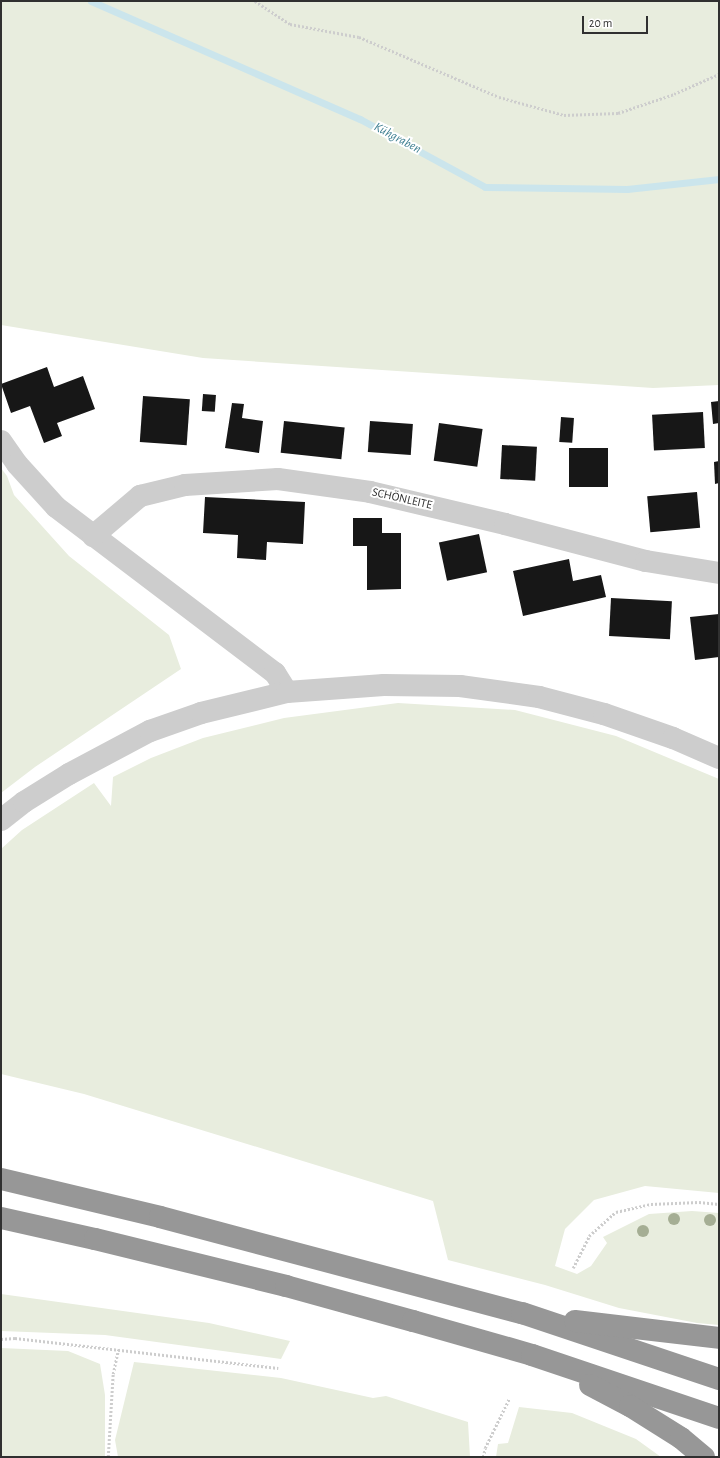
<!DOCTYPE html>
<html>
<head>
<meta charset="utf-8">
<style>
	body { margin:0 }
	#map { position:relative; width:720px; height:1458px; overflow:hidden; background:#fff; font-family:"Alegreya Sans",sans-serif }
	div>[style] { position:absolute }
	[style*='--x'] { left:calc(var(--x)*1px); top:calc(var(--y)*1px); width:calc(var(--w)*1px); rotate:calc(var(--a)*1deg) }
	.green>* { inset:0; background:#e8edde }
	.stream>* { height:7px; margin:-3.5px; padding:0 3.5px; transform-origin:3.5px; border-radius:3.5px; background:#cbe5ec }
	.building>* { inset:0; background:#171717; transform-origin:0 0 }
	.path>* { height:2.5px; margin-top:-1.25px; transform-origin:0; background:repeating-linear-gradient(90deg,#cdcdcd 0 2px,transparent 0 4px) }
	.minor>* { height:22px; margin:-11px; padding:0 11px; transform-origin:11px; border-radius:11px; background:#cdcdcd }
	.highway>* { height:22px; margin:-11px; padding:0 11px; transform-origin:11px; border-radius:11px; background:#979797 }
	.trees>* { width:12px; height:12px; margin:-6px; border-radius:50%; background:#a5ae94 }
	span { translate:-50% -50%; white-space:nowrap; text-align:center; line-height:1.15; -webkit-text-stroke:4px #fff; paint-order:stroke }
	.street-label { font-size:12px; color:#303030 }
	.water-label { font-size:13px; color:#3e7f91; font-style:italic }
	.frame { position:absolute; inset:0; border:2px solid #303030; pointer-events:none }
	.scale { position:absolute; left:582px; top:16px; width:66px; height:18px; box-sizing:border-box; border:2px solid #303030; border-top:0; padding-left:5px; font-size:12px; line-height:14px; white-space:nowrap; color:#303030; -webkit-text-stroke:3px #fff; paint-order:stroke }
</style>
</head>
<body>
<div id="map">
	<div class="green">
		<div style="clip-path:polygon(1px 1px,719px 1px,719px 385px,653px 388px,203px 358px,1px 325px)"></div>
		<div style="clip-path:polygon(1px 468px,7px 476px,14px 495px,69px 556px,169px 635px,181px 669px,35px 767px,1px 793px)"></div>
		<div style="clip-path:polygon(398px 703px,515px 710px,616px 736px,719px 779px,719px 1193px,645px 1186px,594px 1200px,565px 1229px,555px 1266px,577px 1274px,591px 1266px,607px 1243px,603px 1237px,649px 1214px,692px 1211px,719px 1213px,719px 1325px,697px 1323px,619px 1308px,545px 1285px,448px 1260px,433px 1201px,84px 1094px,1px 1074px,1px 849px,22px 830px,94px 783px,111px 806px,113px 777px,151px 758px,203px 738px,284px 718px)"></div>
		<div style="clip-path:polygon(1px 1294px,209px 1323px,290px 1341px,281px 1359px,105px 1335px,1px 1331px)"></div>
		<div style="clip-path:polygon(1px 1348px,68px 1351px,100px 1364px,105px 1395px,105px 1457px,1px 1457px)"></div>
		<div style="clip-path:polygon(134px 1362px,281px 1378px,373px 1398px,386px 1396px,468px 1422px,470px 1457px,118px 1457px,115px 1440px)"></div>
		<div style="clip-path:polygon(519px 1407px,572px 1413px,636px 1439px,661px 1457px,496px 1457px,498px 1444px,508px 1443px)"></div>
	</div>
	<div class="stream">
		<div style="--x:91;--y:1;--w:294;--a:23.7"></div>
		<div style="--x:360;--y:119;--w:142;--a:28.5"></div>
		<div style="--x:485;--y:187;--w:142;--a:0.8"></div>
		<div style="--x:627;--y:189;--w:93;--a:-6.2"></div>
	</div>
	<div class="building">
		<div style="clip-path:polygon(47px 367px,54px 387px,83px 376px,95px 409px,57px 423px,62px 436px,44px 443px,30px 406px,11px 413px,1px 384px)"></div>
		<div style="left:203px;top:394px;width:13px;height:17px;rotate:4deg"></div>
		<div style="left:143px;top:396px;width:47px;height:46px;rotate:4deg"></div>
		<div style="clip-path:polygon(719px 401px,719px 423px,713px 424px,711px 402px)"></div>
		<div style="clip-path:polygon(232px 403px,244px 404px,242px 418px,263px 421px,259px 453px,225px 448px)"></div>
		<div style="left:703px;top:412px;width:36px;height:51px;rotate:87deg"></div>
		<div style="left:561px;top:417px;width:13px;height:25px;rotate:4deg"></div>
		<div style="left:284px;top:421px;width:61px;height:32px;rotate:6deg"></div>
		<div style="left:370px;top:421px;width:43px;height:31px;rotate:4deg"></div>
		<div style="left:439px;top:423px;width:44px;height:38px;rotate:8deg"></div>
		<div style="left:502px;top:445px;width:35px;height:34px;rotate:3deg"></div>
		<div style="left:569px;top:448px;width:39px;height:39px"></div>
		<div style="clip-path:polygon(719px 461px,719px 483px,715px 484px,714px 462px)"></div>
		<div style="left:697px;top:492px;width:36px;height:50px;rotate:85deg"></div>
		<div style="clip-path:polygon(205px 497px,305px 502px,303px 544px,267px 542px,266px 560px,237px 558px,238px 535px,203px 533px)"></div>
		<div style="clip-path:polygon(353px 518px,382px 518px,382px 533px,401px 533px,401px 589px,367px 590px,367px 546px,353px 546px)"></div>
		<div style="left:479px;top:534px;width:39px;height:41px;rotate:78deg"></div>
		<div style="clip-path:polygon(569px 559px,573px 581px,601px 575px,606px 597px,523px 616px,513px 571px)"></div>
		<div style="left:611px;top:598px;width:61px;height:38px;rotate:3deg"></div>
		<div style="clip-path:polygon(719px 614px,719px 657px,695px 660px,690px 617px)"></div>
	</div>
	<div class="path">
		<div style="--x:255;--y:1;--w:42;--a:33.3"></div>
		<div style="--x:290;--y:24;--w:70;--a:10.7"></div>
		<div style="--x:359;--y:37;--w:152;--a:23.2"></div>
		<div style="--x:499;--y:97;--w:67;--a:15.5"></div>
		<div style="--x:564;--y:115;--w:54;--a:-2.1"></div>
		<div style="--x:618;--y:113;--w:59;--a:-18.7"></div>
		<div style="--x:674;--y:94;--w:49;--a:-24"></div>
		<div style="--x:573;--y:1268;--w:36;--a:-63"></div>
		<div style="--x:589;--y:1236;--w:36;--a:-42"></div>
		<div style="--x:616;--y:1212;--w:36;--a:-13"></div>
		<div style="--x:651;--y:1204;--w:48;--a:-2.4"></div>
		<div style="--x:699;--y:1202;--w:20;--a:6"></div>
		<div style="--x:1;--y:1339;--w:14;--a:-4"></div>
		<div style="--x:15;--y:1338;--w:265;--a:6.5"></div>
		<div style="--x:108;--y:1457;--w:83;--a:-86.6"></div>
		<div style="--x:113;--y:1374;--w:25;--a:-78"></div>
		<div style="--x:483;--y:1457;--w:9;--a:-77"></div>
		<div style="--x:485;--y:1448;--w:55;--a:-63.9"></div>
	</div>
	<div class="minor">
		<div style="--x:1;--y:441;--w:28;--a:55"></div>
		<div style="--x:17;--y:464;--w:58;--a:47.8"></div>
		<div style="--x:56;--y:507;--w:275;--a:37.2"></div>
		<div style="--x:275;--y:673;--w:22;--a:58"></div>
		<div style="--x:93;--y:536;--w:62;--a:-40.4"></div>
		<div style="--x:140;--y:496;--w:46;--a:-13.7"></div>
		<div style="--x:185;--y:485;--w:93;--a:-3.7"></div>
		<div style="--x:278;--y:479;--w:93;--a:8"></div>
		<div style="--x:370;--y:492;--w:139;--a:13.3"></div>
		<div style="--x:505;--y:524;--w:146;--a:14.7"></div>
		<div style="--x:646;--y:561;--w:74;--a:9.3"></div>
		<div style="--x:1;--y:820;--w:29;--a:-38"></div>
		<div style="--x:24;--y:802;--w:53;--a:-31.9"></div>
		<div style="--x:69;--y:774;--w:92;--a:-28"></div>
		<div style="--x:150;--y:731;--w:54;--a:-19.4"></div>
		<div style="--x:201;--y:713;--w:89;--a:-13.7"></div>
		<div style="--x:287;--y:692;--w:97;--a:-4.1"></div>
		<div style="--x:384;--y:685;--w:76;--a:0.8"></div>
		<div style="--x:460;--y:686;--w:80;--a:7.9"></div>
		<div style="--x:539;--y:697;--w:67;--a:14.7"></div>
		<div style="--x:604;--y:714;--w:73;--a:19.2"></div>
		<div style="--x:673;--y:738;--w:50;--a:23.5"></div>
	</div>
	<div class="highway">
		<div style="--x:1;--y:1179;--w:163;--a:13.4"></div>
		<div style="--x:160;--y:1217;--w:375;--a:14.9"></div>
		<div style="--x:522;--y:1313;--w:208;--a:18.5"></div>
		<div style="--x:1;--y:1218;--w:96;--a:12.6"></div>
		<div style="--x:95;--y:1239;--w:197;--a:13.8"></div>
		<div style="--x:286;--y:1286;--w:132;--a:15.4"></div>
		<div style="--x:413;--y:1321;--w:124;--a:15.9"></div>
		<div style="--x:532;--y:1355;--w:197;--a:18.6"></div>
		<div style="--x:575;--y:1321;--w:145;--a:6.7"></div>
		<div style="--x:590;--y:1385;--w:45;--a:27.7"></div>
		<div style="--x:630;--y:1406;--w:60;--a:32.1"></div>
		<div style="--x:681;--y:1438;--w:30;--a:40"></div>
	</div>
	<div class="trees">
		<div style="left:674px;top:1219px"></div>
		<div style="left:710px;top:1220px"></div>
		<div style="left:643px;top:1231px"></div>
	</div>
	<div class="street-label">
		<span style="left:402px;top:499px;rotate:13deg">SCHÖNLEITE</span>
	</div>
	<div class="water-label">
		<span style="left:397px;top:139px;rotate:28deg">Kühgraben</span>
	</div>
	<div class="frame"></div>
	<div class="scale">20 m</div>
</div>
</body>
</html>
